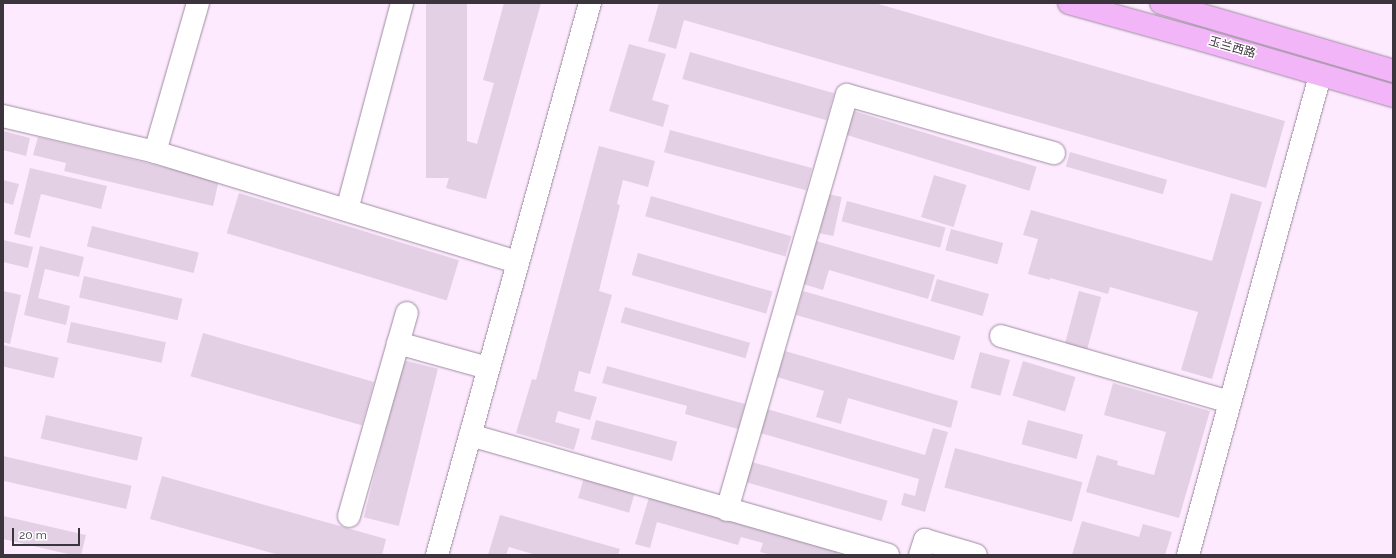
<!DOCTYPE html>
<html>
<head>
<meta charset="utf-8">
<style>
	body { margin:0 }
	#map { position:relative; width:1396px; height:558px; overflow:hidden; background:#fdeaff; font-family:Raleway,"Noto Sans SC",sans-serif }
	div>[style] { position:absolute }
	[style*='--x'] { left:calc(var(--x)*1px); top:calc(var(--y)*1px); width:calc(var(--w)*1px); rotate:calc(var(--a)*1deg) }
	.building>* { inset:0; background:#e4d0e5; transform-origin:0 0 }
	.roads { filter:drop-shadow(0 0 1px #9d8b9e) drop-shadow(0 0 1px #9d8b9e) }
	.minor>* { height:22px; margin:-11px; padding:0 11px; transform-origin:11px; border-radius:11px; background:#fff }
	.highway>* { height:22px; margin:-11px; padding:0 11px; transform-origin:11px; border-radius:11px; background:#f2b5f8 }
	span { translate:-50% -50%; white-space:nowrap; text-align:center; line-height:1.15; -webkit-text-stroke:3px #fff; paint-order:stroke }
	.street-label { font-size:12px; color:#3b343c }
	.frame { position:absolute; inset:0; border:4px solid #3b343c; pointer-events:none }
	.scale { position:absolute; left:12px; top:528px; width:68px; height:18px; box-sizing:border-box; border:2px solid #3b343c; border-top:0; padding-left:5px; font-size:12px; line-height:14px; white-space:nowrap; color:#3b343c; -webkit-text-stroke:3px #fff; paint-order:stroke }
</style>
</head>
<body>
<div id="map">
	<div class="building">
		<div style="left:426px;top:3px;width:41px;height:175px"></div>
		<div style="clip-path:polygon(504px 3px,541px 3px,486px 199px,446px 188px,460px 139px,477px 144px,494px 83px,483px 80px)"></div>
		<div style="clip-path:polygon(659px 3px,875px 3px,1285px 121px,1266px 188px,684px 20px,676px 49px,648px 41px)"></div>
		<div style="clip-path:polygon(629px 44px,666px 54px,652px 100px,669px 105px,663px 127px,609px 111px)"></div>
		<div style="left:690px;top:52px;width:150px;height:28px;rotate:16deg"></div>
		<div style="left:854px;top:111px;width:191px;height:25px;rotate:17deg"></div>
		<div style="left:670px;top:130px;width:147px;height:23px;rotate:15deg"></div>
		<div style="clip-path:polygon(3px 131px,30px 138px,26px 156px,3px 150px)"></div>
		<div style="clip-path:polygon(38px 137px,219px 180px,213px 206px,64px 171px,66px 163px,33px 155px)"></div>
		<div style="clip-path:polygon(599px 146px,655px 161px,648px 187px,623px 180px,617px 204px,620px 205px,599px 291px,612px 295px,590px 374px,579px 371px,574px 391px,597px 397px,590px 420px,558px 411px,555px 422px,580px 429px,574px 450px,516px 433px,532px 379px,536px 380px)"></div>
		<div style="left:1070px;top:152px;width:101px;height:15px;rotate:16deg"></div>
		<div style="clip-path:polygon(30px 168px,107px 186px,101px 209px,41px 194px,30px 238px,14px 234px)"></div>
		<div style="left:934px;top:175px;width:34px;height:44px;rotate:17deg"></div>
		<div style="clip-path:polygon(3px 180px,19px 184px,13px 205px,3px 202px)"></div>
		<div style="left:239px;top:193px;width:230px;height:42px;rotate:17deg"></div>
		<div style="clip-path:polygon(1231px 193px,1262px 202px,1212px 379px,1181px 370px,1198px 312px,1110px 287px,1108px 294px,1050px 278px,1050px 280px,1028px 274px,1038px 239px,1023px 235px,1031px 210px,1212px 261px)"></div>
		<div style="left:828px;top:194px;width:14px;height:40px;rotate:12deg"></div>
		<div style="left:651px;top:196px;width:146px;height:21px;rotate:16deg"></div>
		<div style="left:847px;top:201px;width:102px;height:21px;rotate:15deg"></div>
		<div style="left:92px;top:226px;width:110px;height:21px;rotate:14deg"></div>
		<div style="left:951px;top:229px;width:54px;height:22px;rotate:15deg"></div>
		<div style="clip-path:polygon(3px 240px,33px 247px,28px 268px,3px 262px)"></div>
		<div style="clip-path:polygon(816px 241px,935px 275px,928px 299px,829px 270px,823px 290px,803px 284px)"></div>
		<div style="clip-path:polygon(40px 246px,84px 257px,79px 277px,45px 269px,38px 298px,70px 306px,66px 325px,24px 315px)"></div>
		<div style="left:638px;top:253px;width:140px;height:23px;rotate:16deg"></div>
		<div style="left:84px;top:276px;width:101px;height:22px;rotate:13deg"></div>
		<div style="left:937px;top:279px;width:54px;height:23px;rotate:16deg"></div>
		<div style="clip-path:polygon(3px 291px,21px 295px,10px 344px,3px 342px)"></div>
		<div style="left:803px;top:291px;width:164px;height:25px;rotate:16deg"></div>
		<div style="left:1079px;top:291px;width:23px;height:58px;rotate:15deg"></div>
		<div style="left:625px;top:307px;width:130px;height:16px;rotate:16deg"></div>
		<div style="left:71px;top:322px;width:97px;height:21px;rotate:12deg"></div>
		<div style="left:203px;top:333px;width:178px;height:45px;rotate:16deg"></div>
		<div style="left:3px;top:345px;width:57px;height:21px;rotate:13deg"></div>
		<div style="clip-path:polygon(785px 351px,958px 401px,951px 428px,848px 398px,841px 424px,816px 417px,824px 391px,777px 377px)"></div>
		<div style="left:980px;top:352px;width:31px;height:37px;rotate:15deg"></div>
		<div style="left:403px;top:360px;width:36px;height:162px;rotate:14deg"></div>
		<div style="left:1023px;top:361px;width:55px;height:36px;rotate:17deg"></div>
		<div style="clip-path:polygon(607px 366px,745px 404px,738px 429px,685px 414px,687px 406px,602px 383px)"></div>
		<div style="clip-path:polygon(1113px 383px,1210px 411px,1179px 518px,1086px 492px,1097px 455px,1118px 461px,1117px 465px,1154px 475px,1166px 432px,1104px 415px)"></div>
		<div style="clip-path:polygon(767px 409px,925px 455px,933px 428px,948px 432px,925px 512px,901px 505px,904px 493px,915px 496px,919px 479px,760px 433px)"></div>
		<div style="left:46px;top:415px;width:99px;height:24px;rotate:13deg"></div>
		<div style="left:596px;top:420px;width:84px;height:20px;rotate:15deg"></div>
		<div style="left:1028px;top:420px;width:57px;height:25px;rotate:15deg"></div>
		<div style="left:955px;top:448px;width:132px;height:41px;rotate:15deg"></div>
		<div style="left:3px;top:456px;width:132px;height:24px;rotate:13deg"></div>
		<div style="left:752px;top:462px;width:141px;height:21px;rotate:16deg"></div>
		<div style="left:585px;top:474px;width:53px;height:25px;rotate:16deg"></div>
		<div style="clip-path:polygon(162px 476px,386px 539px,382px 555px,279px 555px,150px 519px)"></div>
		<div style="clip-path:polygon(650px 494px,838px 548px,837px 555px,772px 555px,760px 552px,763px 543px,741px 537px,738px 545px,657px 522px,650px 548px,635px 544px)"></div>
		<div style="clip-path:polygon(500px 515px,620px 549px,618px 555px,536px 555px,509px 547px,506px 555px,488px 555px)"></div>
		<div style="clip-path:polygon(3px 516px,86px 535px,81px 555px,72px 555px,3px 539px)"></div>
		<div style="clip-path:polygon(1082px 521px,1139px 537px,1143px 524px,1172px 532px,1165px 555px,1072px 555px)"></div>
	</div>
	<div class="roads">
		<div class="minor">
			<div style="--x:3;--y:116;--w:156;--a:13.3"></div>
			<div style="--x:155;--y:152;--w:379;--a:16.9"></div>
			<div style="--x:155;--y:152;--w:155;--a:-73.9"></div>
			<div style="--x:347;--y:210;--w:214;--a:-75.1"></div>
			<div style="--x:1001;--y:336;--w:238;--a:16.1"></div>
			<div style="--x:398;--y:343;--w:93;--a:15.5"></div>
			<div style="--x:470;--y:435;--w:435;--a:16"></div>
			<div style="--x:727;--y:510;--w:432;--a:-73.9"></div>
			<div style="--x:847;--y:95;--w:215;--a:15.7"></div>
			<div style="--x:349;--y:516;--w:211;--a:-74.1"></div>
			<div style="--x:437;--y:555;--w:573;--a:-74.51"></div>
			<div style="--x:920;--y:555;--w:16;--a:-72"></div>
			<div style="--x:925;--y:540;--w:53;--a:16.4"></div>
			<div style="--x:1188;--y:555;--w:498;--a:-74.6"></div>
		</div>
		<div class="highway">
			<div style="--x:1069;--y:3;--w:138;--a:15.5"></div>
			<div style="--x:1202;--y:40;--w:199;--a:16.3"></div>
			<div style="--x:1161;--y:3;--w:242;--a:16.3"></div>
		</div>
	</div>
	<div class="street-label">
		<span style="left:1232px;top:48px;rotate:16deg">玉兰西路</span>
	</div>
	<div class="frame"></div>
	<div class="scale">20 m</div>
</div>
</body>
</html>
